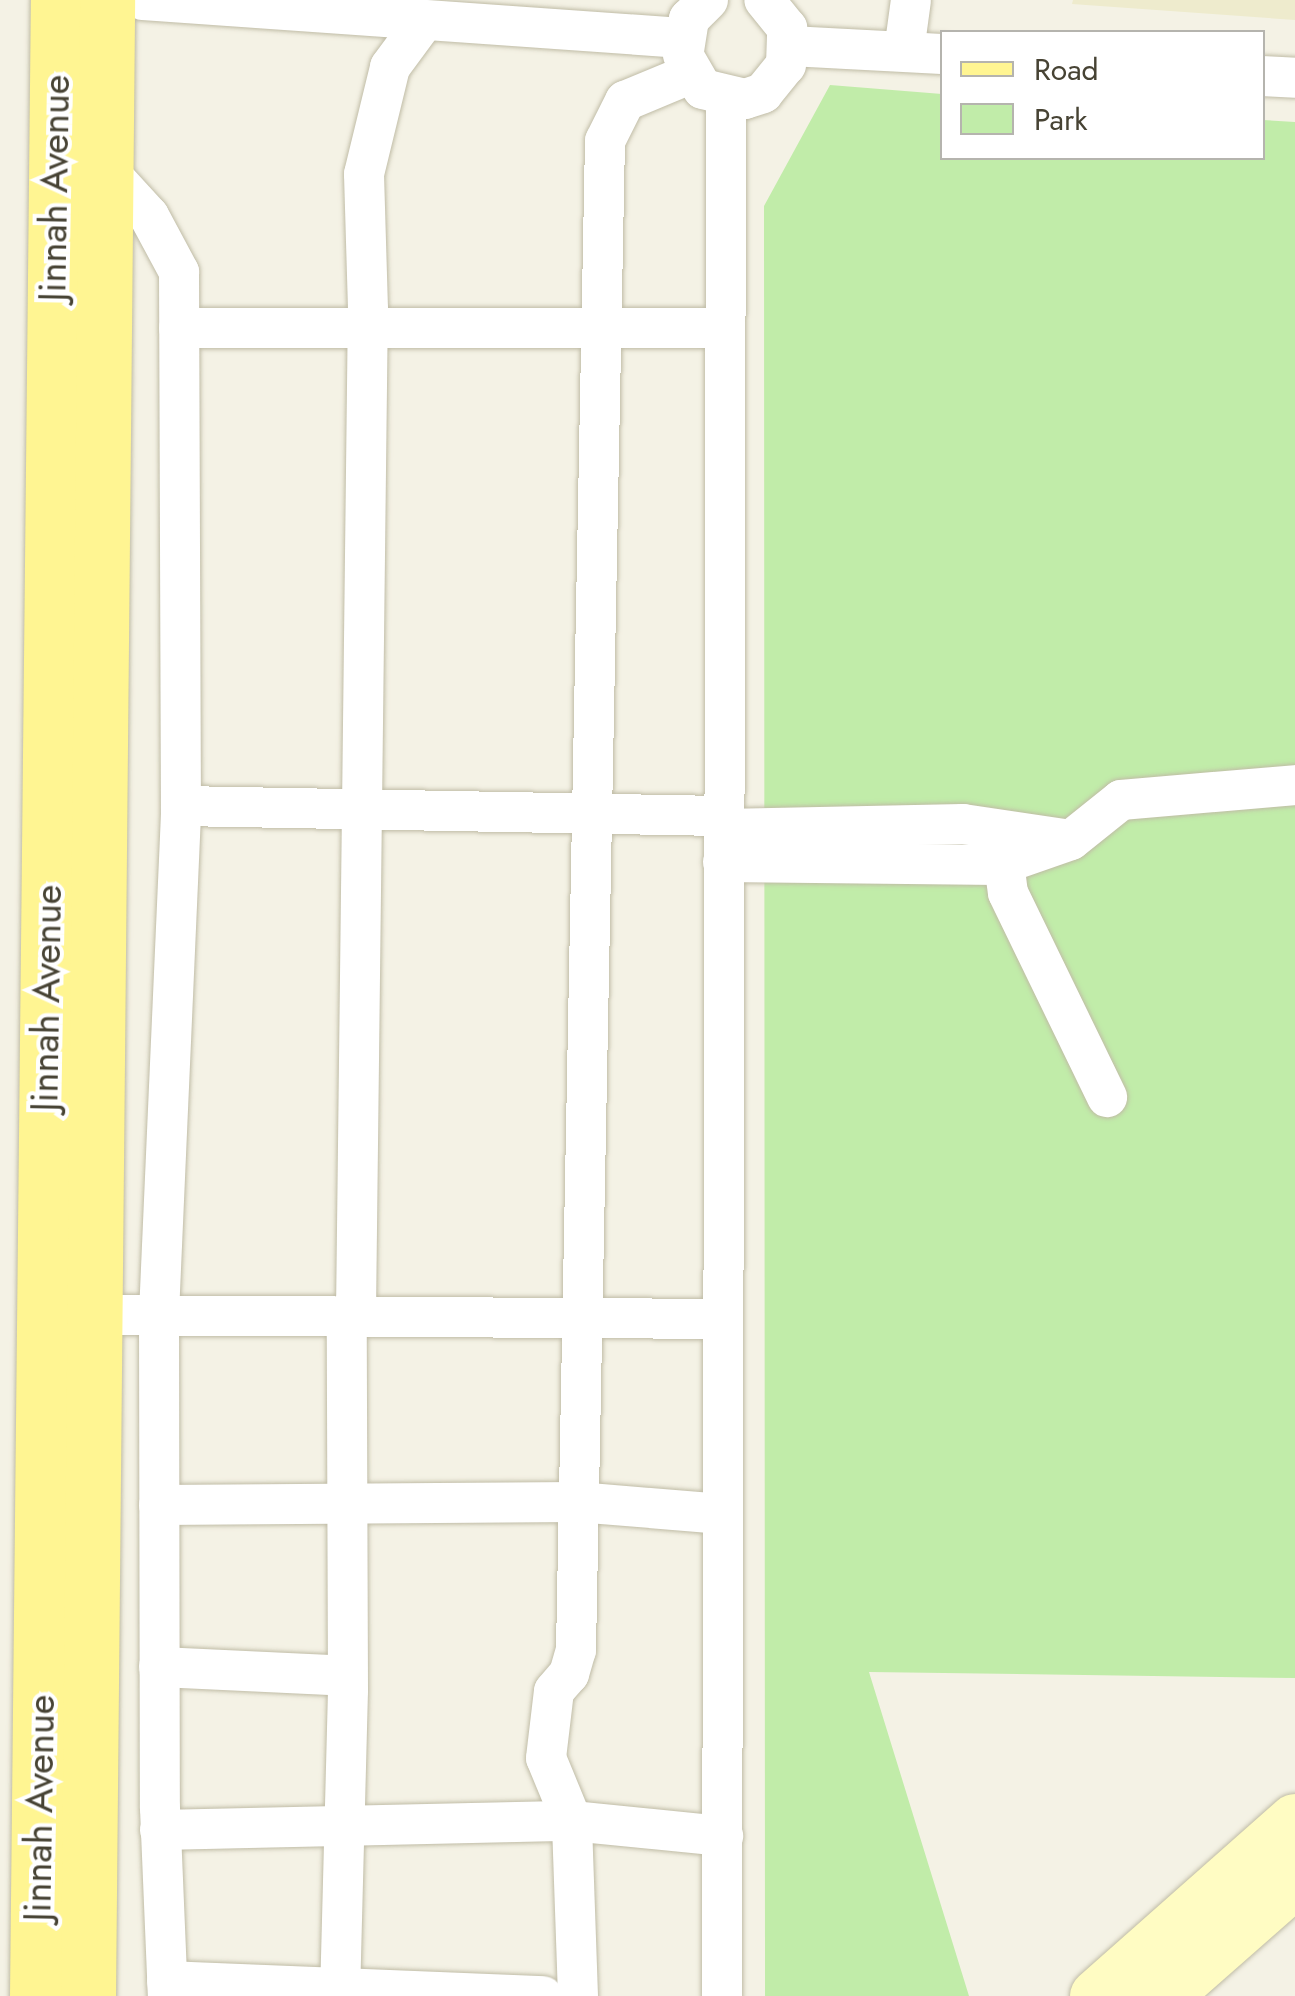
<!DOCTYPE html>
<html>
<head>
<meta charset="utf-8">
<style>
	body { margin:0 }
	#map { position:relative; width:1295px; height:1996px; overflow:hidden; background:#f4f2e5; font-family:Jost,sans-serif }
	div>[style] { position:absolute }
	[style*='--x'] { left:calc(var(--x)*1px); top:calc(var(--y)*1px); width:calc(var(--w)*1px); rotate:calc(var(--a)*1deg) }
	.education>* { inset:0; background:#eeebcd }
	.green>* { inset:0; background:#c1eca9 }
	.roads { filter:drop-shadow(0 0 2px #c0bca6) drop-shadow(0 0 2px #c0bca6) }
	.minor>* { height:40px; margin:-20px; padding:0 20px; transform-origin:20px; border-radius:20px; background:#fff }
	.secondary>* { height:55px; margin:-27.5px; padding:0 27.5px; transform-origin:27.5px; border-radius:27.5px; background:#fffcc3 }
	.primary>* { height:55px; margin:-27.5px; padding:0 27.5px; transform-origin:27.5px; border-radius:27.5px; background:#fff592 }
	span { translate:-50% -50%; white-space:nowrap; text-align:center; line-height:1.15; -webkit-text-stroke:8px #fff; paint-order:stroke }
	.street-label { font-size:38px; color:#474334 }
	.legend { position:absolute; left:940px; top:30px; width:325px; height:130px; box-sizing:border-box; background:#fff; border:2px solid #b5b4ae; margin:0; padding:12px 18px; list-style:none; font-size:30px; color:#474334 }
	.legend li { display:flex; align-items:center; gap:20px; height:50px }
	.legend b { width:50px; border:2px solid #b5b4ae }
</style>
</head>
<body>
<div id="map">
	<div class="education">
		<div style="clip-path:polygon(1073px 0,1295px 0,1295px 20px,1072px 4px)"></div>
	</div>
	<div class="green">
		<div style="clip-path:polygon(830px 85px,942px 94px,942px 158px,1262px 158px,1263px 120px,1295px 122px,1295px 1678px,869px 1672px,969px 1996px,765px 1996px,764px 206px)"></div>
	</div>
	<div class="roads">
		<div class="minor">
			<div style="--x:143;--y:0;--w:540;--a:4.03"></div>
			<div style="--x:708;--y:0;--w:27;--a:135"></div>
			<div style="--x:689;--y:19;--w:36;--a:99"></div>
			<div style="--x:683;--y:55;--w:39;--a:60"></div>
			<div style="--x:703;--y:89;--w:43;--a:13.4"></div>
			<div style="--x:745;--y:99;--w:19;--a:-18"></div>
			<div style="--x:763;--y:93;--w:36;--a:-51"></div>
			<div style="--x:786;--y:65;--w:37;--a:-88"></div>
			<div style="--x:787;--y:28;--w:36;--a:-129"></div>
			<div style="--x:790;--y:46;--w:152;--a:3"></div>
			<div style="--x:904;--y:51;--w:51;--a:-82.2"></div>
			<div style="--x:1262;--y:76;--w:33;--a:3"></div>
			<div style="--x:105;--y:168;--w:65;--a:47.5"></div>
			<div style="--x:149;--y:216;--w:64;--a:61.8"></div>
			<div style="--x:179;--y:272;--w:542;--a:89.79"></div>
			<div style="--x:181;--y:814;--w:500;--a:92.52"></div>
			<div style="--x:159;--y:1314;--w:494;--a:89.9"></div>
			<div style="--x:160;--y:1808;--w:188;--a:87.6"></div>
			<div style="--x:179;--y:328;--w:545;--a:0"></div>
			<div style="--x:181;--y:806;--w:543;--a:1.06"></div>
			<div style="--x:724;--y:829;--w:239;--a:-1.2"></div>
			<div style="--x:963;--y:824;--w:109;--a:8.4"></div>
			<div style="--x:1071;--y:840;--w:64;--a:-38.7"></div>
			<div style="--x:1121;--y:800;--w:175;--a:-4.9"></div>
			<div style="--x:1001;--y:840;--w:53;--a:82.5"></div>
			<div style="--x:1008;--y:893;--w:227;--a:64.1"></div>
			<div style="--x:723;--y:862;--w:276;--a:0.6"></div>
			<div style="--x:999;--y:865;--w:73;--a:-19.2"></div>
			<div style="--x:356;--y:1313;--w:1004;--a:-89.32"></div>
			<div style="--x:368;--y:309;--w:135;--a:-91.7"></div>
			<div style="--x:364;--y:174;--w:110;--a:-76.3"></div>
			<div style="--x:390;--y:67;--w:57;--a:-53.5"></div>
			<div style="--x:94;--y:1315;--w:629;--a:0.36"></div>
			<div style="--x:159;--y:1505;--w:418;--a:-0.4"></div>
			<div style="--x:577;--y:1502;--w:146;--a:4.7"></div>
			<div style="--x:159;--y:1667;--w:188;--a:2.7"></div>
			<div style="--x:160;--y:1830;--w:412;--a:-1.3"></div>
			<div style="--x:572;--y:1821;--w:152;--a:5.7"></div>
			<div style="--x:167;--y:1981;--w:376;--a:2.3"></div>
			<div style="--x:340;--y:1996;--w:306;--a:-88.5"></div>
			<div style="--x:348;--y:1690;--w:377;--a:-90.2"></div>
			<div style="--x:578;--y:1996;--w:175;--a:-92"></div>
			<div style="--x:572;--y:1821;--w:68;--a:-112.4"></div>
			<div style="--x:546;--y:1758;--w:67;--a:-83.2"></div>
			<div style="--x:554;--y:1691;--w:23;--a:-49"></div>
			<div style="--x:569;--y:1674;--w:25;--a:-74"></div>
			<div style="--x:576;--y:1650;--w:1509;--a:-88.9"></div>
			<div style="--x:605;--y:141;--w:45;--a:-63.4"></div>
			<div style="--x:625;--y:101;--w:70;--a:-22.6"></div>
			<div style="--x:722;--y:1996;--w:1898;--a:-89.88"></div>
		</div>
		<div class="secondary">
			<div style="--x:1097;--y:1996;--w:264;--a:-41.5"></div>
			<div style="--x:1162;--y:1996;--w:177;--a:-41.3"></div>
		</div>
		<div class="primary">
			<div style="--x:37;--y:1996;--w:1996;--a:-89.4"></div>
			<div style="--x:88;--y:1996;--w:1996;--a:-89.45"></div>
		</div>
	</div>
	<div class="street-label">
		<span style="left:54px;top:188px;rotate:-89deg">Jinnah Avenue</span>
		<span style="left:46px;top:998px;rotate:-89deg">Jinnah Avenue</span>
		<span style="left:39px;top:1808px;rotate:-89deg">Jinnah Avenue</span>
	</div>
	<ul class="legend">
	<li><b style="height:12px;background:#fff592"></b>Road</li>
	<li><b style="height:28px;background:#c1eca9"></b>Park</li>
	</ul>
</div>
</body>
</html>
